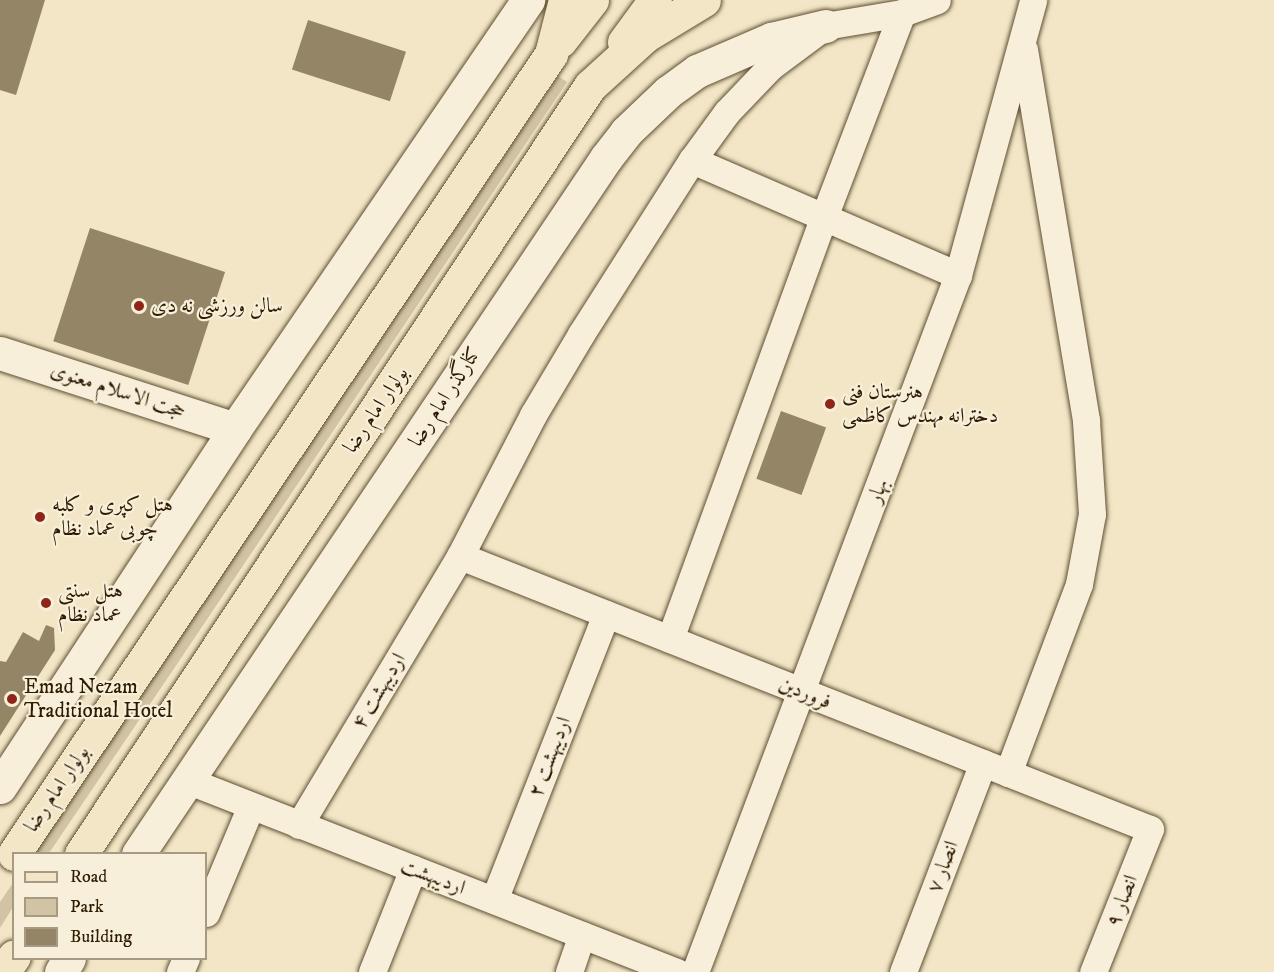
<!DOCTYPE html>
<html>
<head>
<meta charset="utf-8">
<style>
	body { margin:0 }
	#map { position:relative; width:1274px; height:972px; overflow:hidden; background:#f2e6c6; font-family:"IM FELL DW Pica",Amiri,serif }
	div>[style] { position:absolute }
	[style*='--x'] { left:calc(var(--x)*1px); top:calc(var(--y)*1px); width:calc(var(--w)*1px); rotate:calc(var(--a)*1deg) }
	.green>* { inset:0; background:#d1c3a4 }
	.building>* { inset:0; background:#948567; transform-origin:0 0 }
	.roads { filter:drop-shadow(0 0 2px #5f4e32) drop-shadow(0 0 2px #5f4e32) }
	.minor>* { height:27px; margin:-13.5px; padding:0 13.5px; transform-origin:13.5px; border-radius:13.5px; background:#f7efda }
	.tertiary>* { height:33px; margin:-16.5px; padding:0 16.5px; transform-origin:16.5px; border-radius:16.5px; background:#f7efda }
	.primary>* { height:33px; margin:-16.5px; padding:0 16.5px; transform-origin:16.5px; border-radius:16.5px; background:#f2e6c6 }
	.dots>* { width:16px; height:16px; translate:-50% -50%; box-sizing:border-box; border:3px solid #f7efda; border-radius:50% }
	span { translate:-50% -50%; white-space:nowrap; text-align:center; line-height:1.15; -webkit-text-stroke:4.5px #f7efda; paint-order:stroke }
	.poi-label { font-size:21px; color:#2e1b00 }
	.left { translate:0 -50%; text-align:left }
	.street-label { font-size:21px; color:#2e1b00 }
	.legend { position:absolute; left:12px; top:852px; width:195px; height:108px; box-sizing:border-box; background:#f7efda; border:2px solid #a79a83; margin:0; padding:8px 10px; list-style:none; font-size:18px; color:#2e1b00 }
	.legend li { display:flex; align-items:center; gap:12px; height:30px }
	.legend b { width:30px; border:2px solid #a79a83 }
</style>
</head>
<body>
<div id="map">
	<div class="green">
		<div style="clip-path:polygon(558px 76px,567px 82px,169px 676px,49px 853px,33px 854px)"></div>
		<div style="clip-path:polygon(13px 883px,13px 907px,0 928px,0 902px)"></div>
	</div>
	<div class="building">
		<div style="clip-path:polygon(0 0,45px 0,16px 95px,0 90px)"></div>
		<div style="left:308px;top:20px;width:103px;height:52px;rotate:18deg"></div>
		<div style="left:90px;top:228px;width:142px;height:119px;rotate:18deg"></div>
		<div style="left:781px;top:411px;width:48px;height:72px;rotate:20deg"></div>
		<div style="clip-path:polygon(46px 625px,54px 628px,55px 650px,0 736px,0 661px,6px 662px,23px 632px,39px 641px)"></div>
	</div>
	<div class="roads">
		<div class="minor">
			<div style="--x:692;--y:160;--w:290;--a:23.4"></div>
			<div style="--x:460;--y:556;--w:742;--a:21.59"></div>
			<div style="--x:1150;--y:829;--w:154;--a:111.7"></div>
			<div style="--x:670;--y:639;--w:449;--a:-70"></div>
			<div style="--x:824;--y:217;--w:218;--a:-69.1"></div>
			<div style="--x:1008;--y:773;--w:202;--a:-69.4"></div>
			<div style="--x:1079;--y:584;--w:71;--a:-79.5"></div>
			<div style="--x:1092;--y:514;--w:94;--a:-93.7"></div>
			<div style="--x:1086;--y:420;--w:376;--a:-99.5"></div>
			<div style="--x:189;--y:781;--w:524;--a:21.38"></div>
			<div style="--x:299;--y:825;--w:313;--a:-59.1"></div>
			<div style="--x:460;--y:556;--w:159;--a:-62.6"></div>
			<div style="--x:533;--y:415;--w:94;--a:-59.3"></div>
			<div style="--x:581;--y:334;--w:206;--a:-57.5"></div>
			<div style="--x:692;--y:160;--w:59;--a:-53.9"></div>
			<div style="--x:727;--y:112;--w:62;--a:-46.3"></div>
			<div style="--x:770;--y:67;--w:69;--a:-36.7"></div>
			<div style="--x:825;--y:26;--w:78;--a:-9.6"></div>
			<div style="--x:902;--y:13;--w:37;--a:-20"></div>
			<div style="--x:494;--y:900;--w:307;--a:-68.6"></div>
			<div style="--x:206;--y:913;--w:116;--a:-67.2"></div>
			<div style="--x:180;--y:972;--w:15;--a:-67"></div>
			<div style="--x:372;--y:972;--w:111;--a:-68.3"></div>
			<div style="--x:569;--y:972;--w:39;--a:-71"></div>
			<div style="--x:695;--y:972;--w:745;--a:-69.33"></div>
			<div style="--x:958;--y:275;--w:285;--a:-74.7"></div>
			<div style="--x:903;--y:972;--w:224;--a:-69.1"></div>
		</div>
		<div class="tertiary">
			<div style="--x:0;--y:353;--w:247;--a:17.9"></div>
			<div style="--x:0;--y:787;--w:428;--a:-56.7"></div>
			<div style="--x:235;--y:429;--w:520;--a:-55.67"></div>
			<div style="--x:138;--y:854;--w:839;--a:-56.08"></div>
			<div style="--x:606;--y:158;--w:33;--a:-52"></div>
			<div style="--x:626;--y:132;--w:58;--a:-43.6"></div>
			<div style="--x:668;--y:92;--w:36;--a:-36"></div>
			<div style="--x:697;--y:71;--w:81;--a:-23.4"></div>
			<div style="--x:771;--y:39;--w:56;--a:-13.5"></div>
			<div style="--x:61;--y:972;--w:16;--a:-60"></div>
		</div>
		<div class="primary">
			<div style="--x:560;--y:41;--w:52;--a:-52"></div>
			<div style="--x:624;--y:42;--w:52;--a:-53.6"></div>
			<div style="--x:14;--y:854;--w:964;--a:-56.13"></div>
			<div style="--x:551;--y:54;--w:56;--a:-75.5"></div>
			<div style="--x:81;--y:854;--w:921;--a:-56.47"></div>
			<div style="--x:590;--y:86;--w:74;--a:-42.3"></div>
			<div style="--x:645;--y:36;--w:69;--a:-31.4"></div>
			<div style="--x:3;--y:972;--w:19;--a:-55"></div>
		</div>
	</div>
	<div class="dots">
		<div style="left:139px;top:306px;background:#8f2418"></div>
		<div style="left:830px;top:404px;background:#8f2418"></div>
		<div style="left:40px;top:517px;background:#8f2418"></div>
		<div style="left:46px;top:603px;background:#8f2418"></div>
		<div style="left:12px;top:699px;background:#8f2418"></div>
	</div>
	<div class="poi-label">
		<span class="left" style="left:151px;top:306px">سالن ورزشی نه دی</span>
		<span class="left" style="left:842px;top:404px">هنرستان فنی<br>دخترانه مهندس کاظمی</span>
		<span class="left" style="left:52px;top:517px">هتل کپری و کلبه<br>چوبی عماد نظام</span>
		<span class="left" style="left:58px;top:603px">هتل سنتی<br>عماد نظام</span>
		<span class="left" style="left:24px;top:699px">Emad Nezam<br>Traditional Hotel</span>
	</div>
	<div class="street-label">
		<span style="left:118px;top:391px;rotate:18deg">حجت الاسلام معنوی</span>
		<span style="left:445px;top:397px;rotate:-57deg">کنارگذر امام رضا</span>
		<span style="left:376px;top:410px;rotate:-56deg">بولوار امام رضا</span>
		<span style="left:878px;top:491px;rotate:-69deg">بهار</span>
		<span style="left:379px;top:691px;rotate:-59deg">اردیبهشت ۴</span>
		<span style="left:805px;top:693px;rotate:22deg">فروردین</span>
		<span style="left:550px;top:757px;rotate:-69deg">اردیبهشت ۲</span>
		<span style="left:57px;top:789px;rotate:-56deg">بولوار امام رضا</span>
		<span style="left:943px;top:867px;rotate:-69deg">انصار ۷</span>
		<span style="left:433px;top:877px;rotate:21deg">اردیبهشت</span>
		<span style="left:1122px;top:901px;rotate:-68deg">انصار ۹</span>
	</div>
	<ul class="legend">
	<li><b style="height:8px;background:#f2e6c6"></b>Road</li>
	<li><b style="height:16px;background:#d1c3a4"></b>Park</li>
	<li><b style="height:16px;background:#948567"></b>Building</li>
	</ul>
</div>
</body>
</html>
